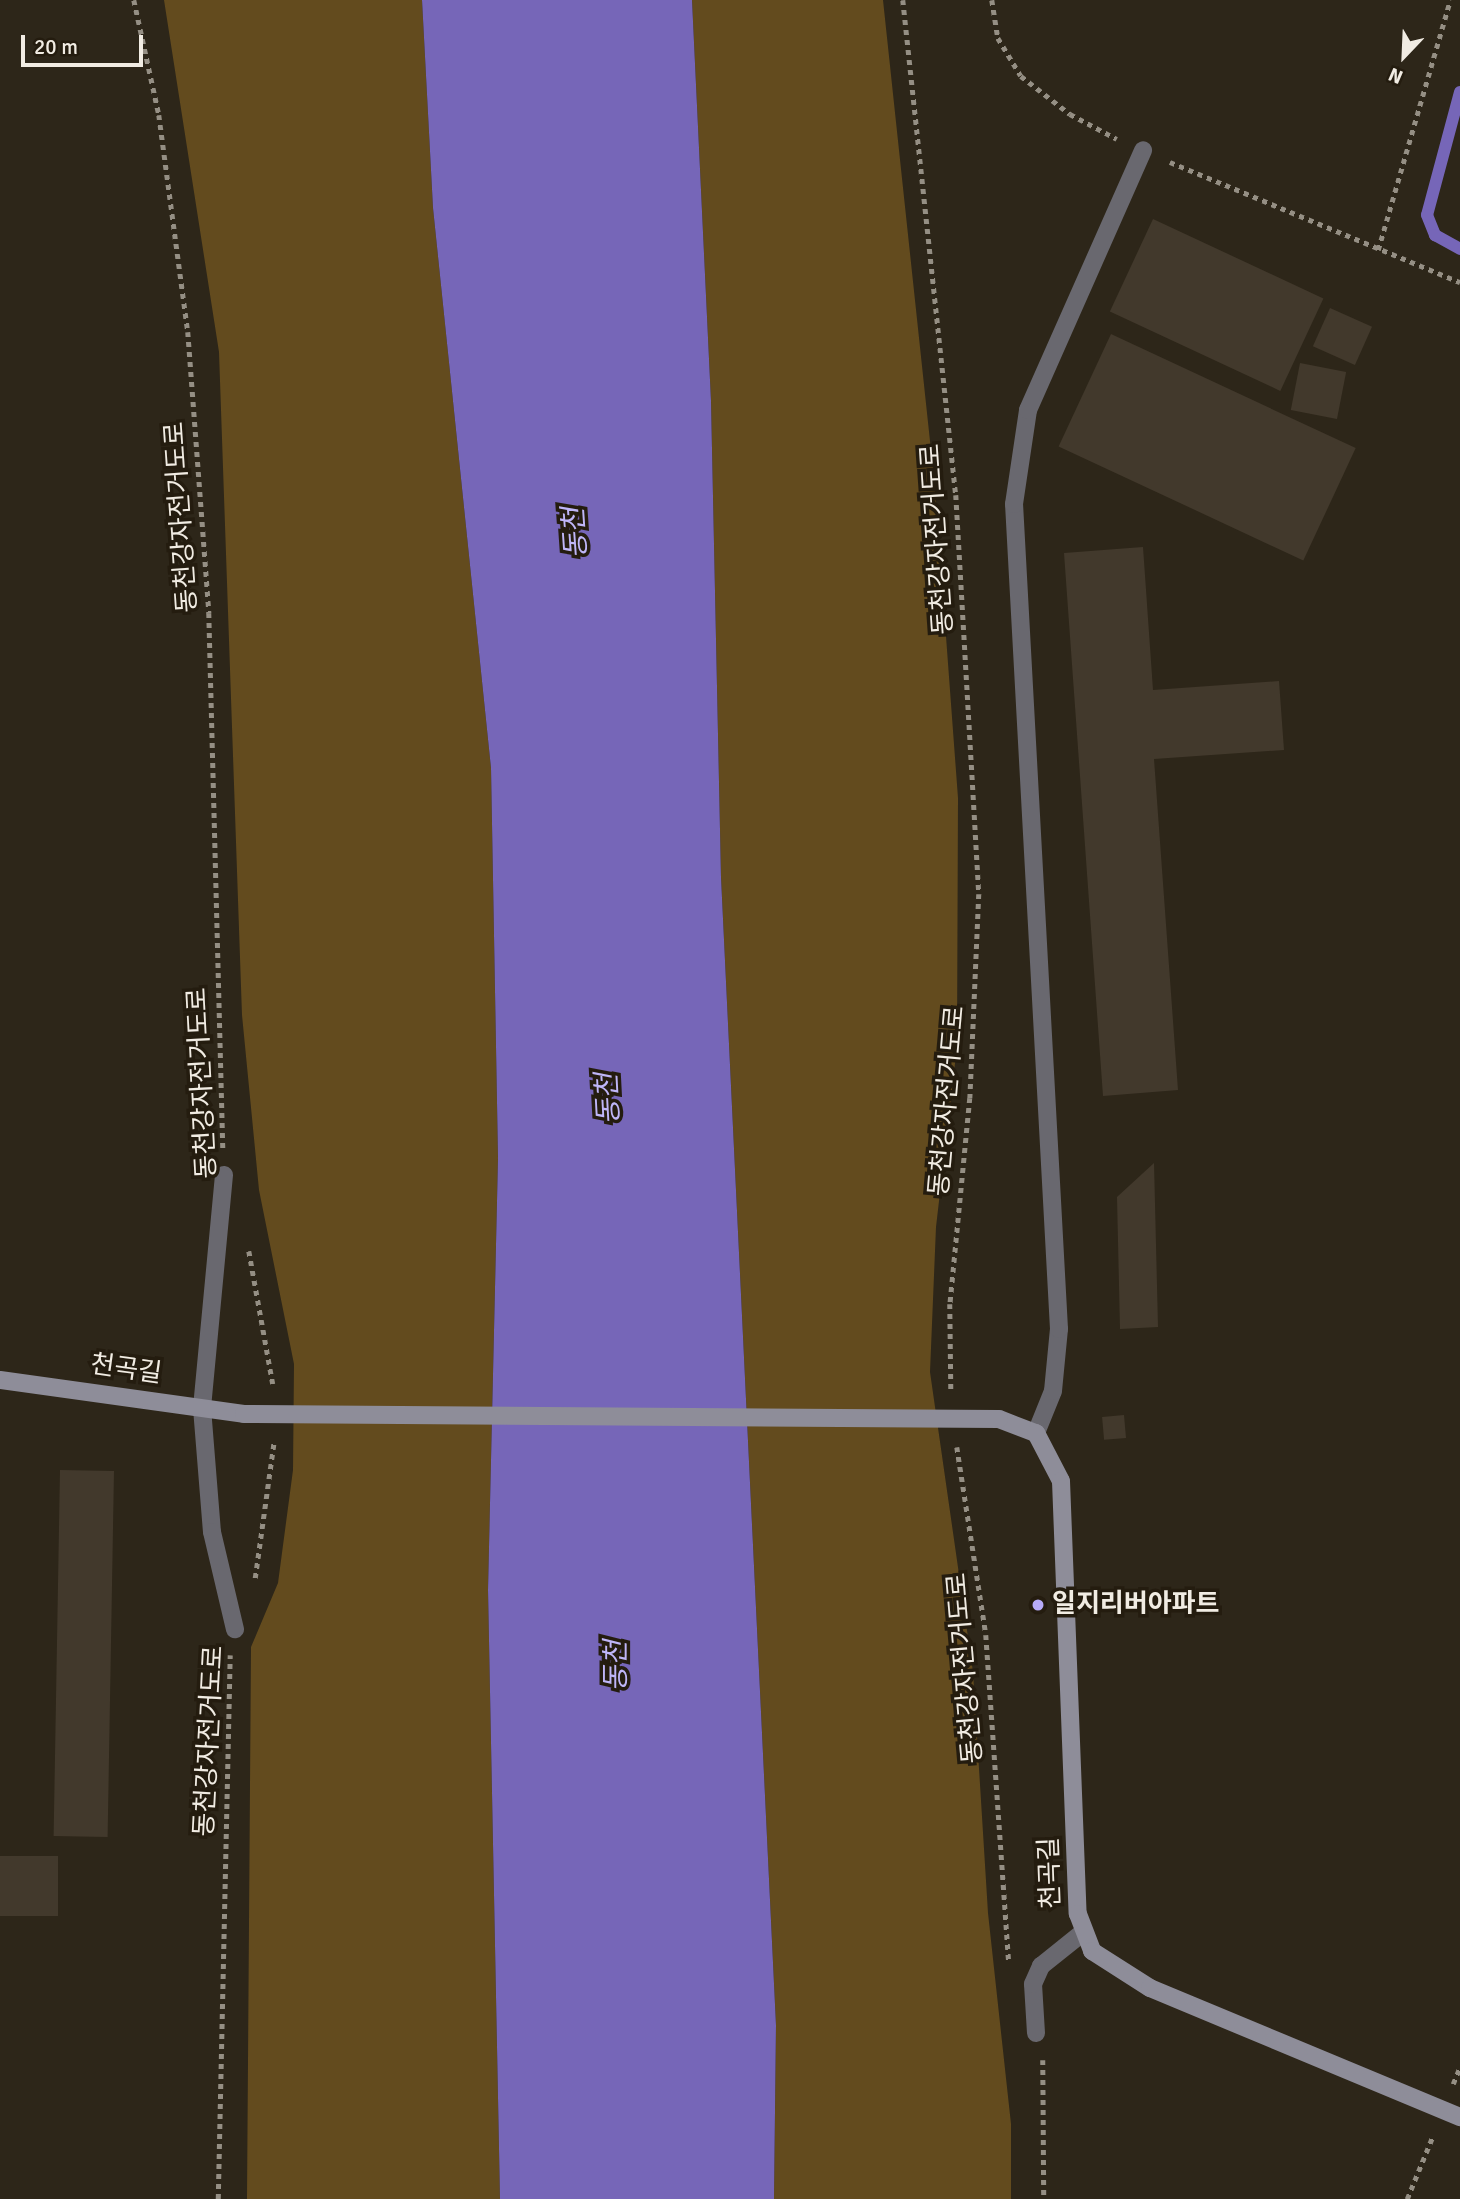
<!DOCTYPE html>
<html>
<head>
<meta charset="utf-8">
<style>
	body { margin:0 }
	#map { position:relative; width:1460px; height:2199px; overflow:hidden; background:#2d2619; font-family:Signika,"Noto Sans KR",sans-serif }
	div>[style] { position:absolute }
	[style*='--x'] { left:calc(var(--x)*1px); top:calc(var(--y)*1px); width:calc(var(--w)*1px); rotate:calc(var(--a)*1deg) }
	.green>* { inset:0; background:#634b1e }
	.water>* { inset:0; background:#7666b8 }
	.stream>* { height:12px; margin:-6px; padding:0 6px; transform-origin:6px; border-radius:6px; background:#7666b8 }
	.building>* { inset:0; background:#42392c; transform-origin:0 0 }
	.path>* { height:4.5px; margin-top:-2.25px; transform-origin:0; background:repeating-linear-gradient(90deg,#958f84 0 5px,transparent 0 10px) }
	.lane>* { height:18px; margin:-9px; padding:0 9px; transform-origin:9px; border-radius:9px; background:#69686f }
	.street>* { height:18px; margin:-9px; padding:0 9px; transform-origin:9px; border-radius:9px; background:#69686f }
	.secondary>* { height:18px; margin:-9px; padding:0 9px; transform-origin:9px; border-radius:9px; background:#8e8d99 }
	.secondary-bridge>* { height:18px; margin:-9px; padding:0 9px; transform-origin:9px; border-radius:9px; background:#8e8d99 }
	.dots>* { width:19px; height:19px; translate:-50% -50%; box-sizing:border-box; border:4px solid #241c0f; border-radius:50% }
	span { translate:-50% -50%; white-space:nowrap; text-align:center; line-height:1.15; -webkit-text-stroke:7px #241c0f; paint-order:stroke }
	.street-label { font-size:26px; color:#f1ece3 }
	.poi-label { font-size:26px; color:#f1ece3; font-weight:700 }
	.left { translate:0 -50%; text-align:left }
	.water-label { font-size:28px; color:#bfb6f8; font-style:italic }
	.north { position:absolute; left:1369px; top:21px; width:70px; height:70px; -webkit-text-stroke:5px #241c0f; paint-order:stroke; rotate:203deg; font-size:19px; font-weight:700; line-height:28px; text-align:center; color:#f1ece3 }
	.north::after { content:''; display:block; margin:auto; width:24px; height:32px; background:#f1ece3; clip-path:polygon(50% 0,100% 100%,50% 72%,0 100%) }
	.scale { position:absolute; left:21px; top:35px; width:122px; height:32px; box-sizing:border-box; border:4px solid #f1ece3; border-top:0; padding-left:9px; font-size:21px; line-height:24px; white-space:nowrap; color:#f1ece3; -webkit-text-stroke:5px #241c0f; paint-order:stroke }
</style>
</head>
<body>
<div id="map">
	<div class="green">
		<div style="clip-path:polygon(164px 0,422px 0,433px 208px,491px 768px,498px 1158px,488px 1590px,500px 2199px,247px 2199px,251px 1647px,278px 1583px,293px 1470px,294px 1364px,259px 1190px,242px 1015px,219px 352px)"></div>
		<div style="clip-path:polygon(692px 0,883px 0,935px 488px,958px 798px,957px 1046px,936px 1227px,930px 1372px,973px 1672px,988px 1913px,1011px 2124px,1011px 2199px,774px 2199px,776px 2025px,721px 877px,711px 401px)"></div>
	</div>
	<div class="water">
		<div style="clip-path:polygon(422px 0,692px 0,711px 401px,721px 877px,776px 2025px,774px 2199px,500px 2199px,488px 1590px,498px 1158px,491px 768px,433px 208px)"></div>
	</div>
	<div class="stream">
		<div style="--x:1460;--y:92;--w:127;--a:105"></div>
		<div style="--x:1427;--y:215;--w:22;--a:68"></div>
		<div style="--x:1435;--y:235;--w:29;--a:29"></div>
	</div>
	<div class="building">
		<div style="left:1153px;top:219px;width:188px;height:102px;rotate:25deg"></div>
		<div style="left:1330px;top:308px;width:46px;height:42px;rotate:24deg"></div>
		<div style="left:1111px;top:334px;width:270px;height:124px;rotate:25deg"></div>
		<div style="left:1300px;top:363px;width:47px;height:48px;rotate:11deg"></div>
		<div style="clip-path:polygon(1143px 547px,1153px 690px,1279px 681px,1284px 750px,1154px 759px,1178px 1090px,1103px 1096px,1064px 553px)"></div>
		<div style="clip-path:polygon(1154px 1163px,1158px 1327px,1120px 1329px,1117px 1197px)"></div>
		<div style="left:1124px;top:1415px;width:23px;height:22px;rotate:85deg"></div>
		<div style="left:60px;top:1470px;width:54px;height:366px;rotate:1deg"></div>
		<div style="left:0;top:1856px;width:58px;height:60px"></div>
	</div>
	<div class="path">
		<div style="--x:134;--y:0;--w:118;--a:77.7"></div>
		<div style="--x:159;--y:115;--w:219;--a:82.4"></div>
		<div style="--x:188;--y:332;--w:282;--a:85.7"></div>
		<div style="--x:209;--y:613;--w:535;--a:88.5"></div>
		<div style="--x:903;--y:0;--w:498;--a:83.9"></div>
		<div style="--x:956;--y:495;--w:400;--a:86.7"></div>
		<div style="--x:979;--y:894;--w:204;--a:92.5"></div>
		<div style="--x:970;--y:1098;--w:207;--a:95.5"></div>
		<div style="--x:950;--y:1304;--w:85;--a:89.3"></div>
		<div style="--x:992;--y:0;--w:38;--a:81"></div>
		<div style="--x:998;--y:38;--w:44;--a:58.8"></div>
		<div style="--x:1021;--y:76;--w:62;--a:37.8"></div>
		<div style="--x:1070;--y:114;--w:53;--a:28"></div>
		<div style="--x:1170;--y:162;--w:314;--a:22.5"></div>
		<div style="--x:1378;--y:250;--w:260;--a:-73.9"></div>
		<div style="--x:249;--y:1251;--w:135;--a:79.8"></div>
		<div style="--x:957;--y:1447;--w:190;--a:81.2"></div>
		<div style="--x:986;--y:1635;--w:329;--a:86"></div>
		<div style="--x:255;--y:1578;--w:138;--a:-82.1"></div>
		<div style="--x:1043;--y:2060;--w:139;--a:89.6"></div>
		<div style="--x:1453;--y:2084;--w:18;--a:-68"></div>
		<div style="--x:218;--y:2199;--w:544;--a:-88.74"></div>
		<div style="--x:1407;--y:2199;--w:66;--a:-67.7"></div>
	</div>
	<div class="lane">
		<div style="--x:1036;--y:1433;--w:45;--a:-68"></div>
		<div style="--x:1053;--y:1391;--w:62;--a:-84.5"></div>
		<div style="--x:1059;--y:1329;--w:826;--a:-93.12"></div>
		<div style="--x:1014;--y:504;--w:95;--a:-81.5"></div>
		<div style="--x:1028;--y:410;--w:284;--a:-66.1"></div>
		<div style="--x:1036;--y:2033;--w:49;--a:-93.5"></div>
		<div style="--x:1033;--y:1984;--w:20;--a:-66"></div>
		<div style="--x:1041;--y:1966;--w:51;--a:-38.7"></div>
	</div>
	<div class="street">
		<div style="--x:224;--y:1175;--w:234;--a:95.4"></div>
		<div style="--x:202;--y:1408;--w:124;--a:85.4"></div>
		<div style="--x:212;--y:1532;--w:100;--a:76.7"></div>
	</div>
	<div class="secondary">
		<div style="--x:0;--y:1380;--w:246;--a:7.9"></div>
		<div style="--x:999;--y:1419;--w:40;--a:21"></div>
		<div style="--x:1036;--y:1433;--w:54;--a:62.5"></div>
		<div style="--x:1061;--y:1481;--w:433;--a:87.8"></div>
		<div style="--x:1078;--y:1914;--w:40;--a:69"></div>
		<div style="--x:1092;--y:1951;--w:69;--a:32.5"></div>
		<div style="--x:1150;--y:1988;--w:336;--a:22.6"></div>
	</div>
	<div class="secondary-bridge">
		<div style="--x:244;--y:1414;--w:755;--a:0.38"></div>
	</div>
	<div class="dots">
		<div style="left:1038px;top:1605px;background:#b7abf8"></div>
	</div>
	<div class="street-label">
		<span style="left:182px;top:517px;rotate:-94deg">동천강자전거도로</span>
		<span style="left:938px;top:539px;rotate:-94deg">동천강자전거도로</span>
		<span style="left:203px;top:1083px;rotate:-93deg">동천강자전거도로</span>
		<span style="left:948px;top:1101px;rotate:-85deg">동천강자전거도로</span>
		<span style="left:126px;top:1370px;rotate:8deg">천곡길</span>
		<span style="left:966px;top:1668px;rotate:-95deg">동천강자전거도로</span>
		<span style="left:210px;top:1741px;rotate:-87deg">동천강자전거도로</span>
		<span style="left:1051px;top:1873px;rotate:-92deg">천곡길</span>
	</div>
	<div class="poi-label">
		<span class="left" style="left:1052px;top:1605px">일지리버아파트</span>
	</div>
	<div class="water-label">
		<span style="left:575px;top:533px;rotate:-94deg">동천</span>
		<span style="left:608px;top:1099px;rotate:-93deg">동천</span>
		<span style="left:616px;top:1666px;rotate:-90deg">동천</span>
	</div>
	<div class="north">N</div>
	<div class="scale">20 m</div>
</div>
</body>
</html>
